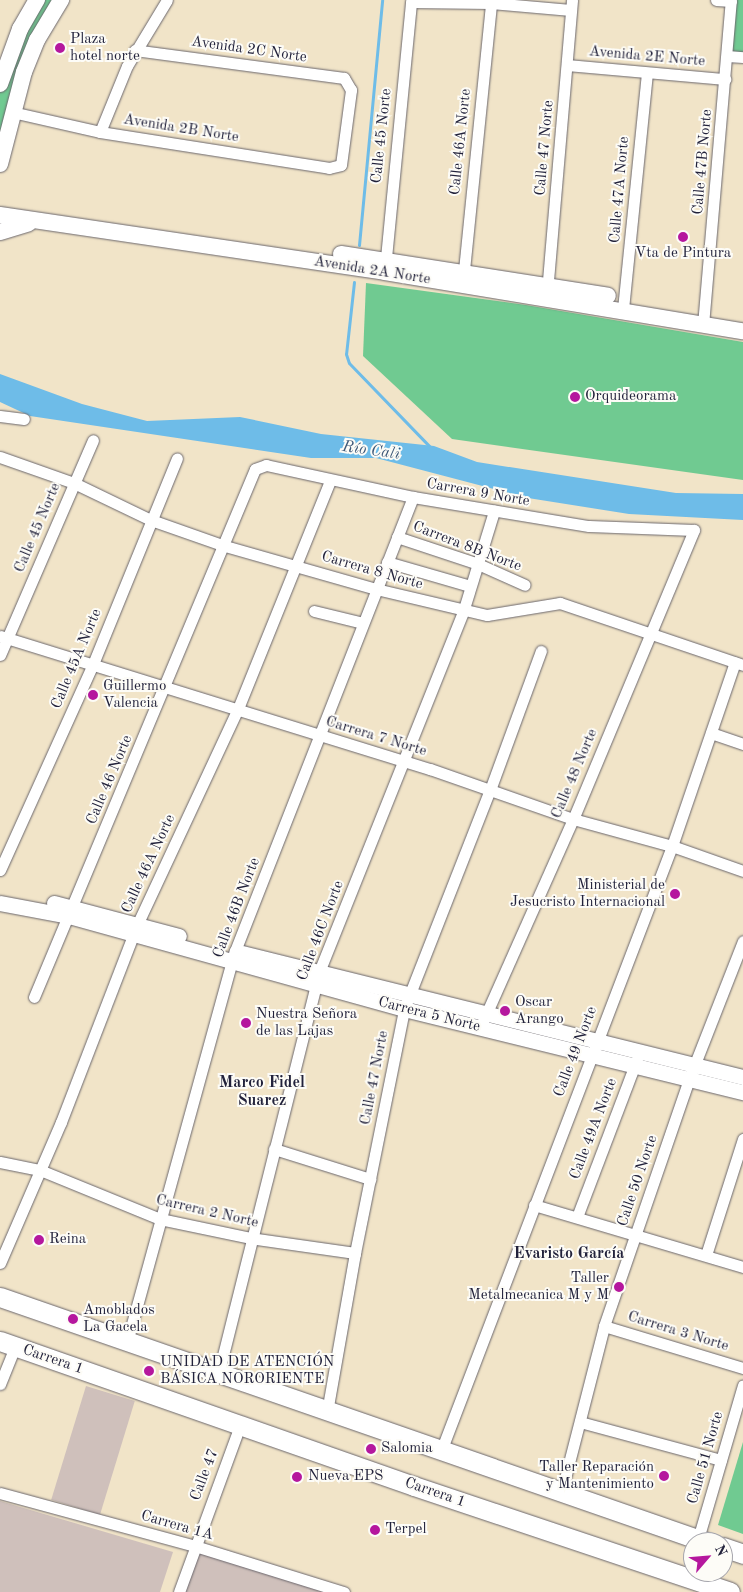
<!DOCTYPE html>
<html>
<head>
<meta charset="utf-8">
<style>
	body { margin:0 }
	#map { position:relative; width:743px; height:1592px; overflow:hidden; background:#f1e4c8; font-family:"Old Standard TT",serif }
	div>[style] { position:absolute }
	[style*='--x'] { left:calc(var(--x)*1px); top:calc(var(--y)*1px); width:calc(var(--w)*1px); rotate:calc(var(--a)*1deg) }
	.industrial>* { inset:0; background:#cfc0bb; transform-origin:0 0 }
	.green>* { inset:0; background:#70ca91 }
	.water>* { inset:0; background:#6ebce8 }
	.stream>* { height:3px; margin:-1.5px; padding:0 1.5px; transform-origin:1.5px; border-radius:1.5px; background:#6ebce8 }
	.roads { filter:drop-shadow(0 0 1px #6a666c) drop-shadow(0 0 1px #6a666c) }
	.minor>* { height:11px; margin:-5.5px; padding:0 5.5px; transform-origin:5.5px; border-radius:5.5px; background:#fff }
	.tertiary>* { height:15px; margin:-7.5px; padding:0 7.5px; transform-origin:7.5px; border-radius:7.5px; background:#fff }
	.secondary>* { height:16px; margin:-8px; padding:0 8px; transform-origin:8px; border-radius:8px; background:#fff }
	.primary>* { height:19px; margin:-9.5px; padding:0 9.5px; transform-origin:9.5px; border-radius:9.5px; background:#fff }
	.dots>* { width:14px; height:14px; translate:-50% -50%; box-sizing:border-box; border:2px solid #fdfcf7; border-radius:50% }
	span { translate:-50% -50%; white-space:nowrap; text-align:center; line-height:1.15; -webkit-text-stroke:4px #fdfcf7; paint-order:stroke }
	.poi-label { font-size:15px; color:#22223b }
	.left { translate:0 -50%; text-align:left }
	.right { translate:-100% -50%; text-align:right }
	.street-label { font-size:15px; color:#22223b }
	.water-label { font-size:16px; color:#3d5878; font-style:italic }
	.neighbourhood-label { font-size:16px; color:#22223b; font-weight:700 }
	.north { position:absolute; left:683px; top:1532px; width:50px; height:50px; box-sizing:border-box; background:#fdfcf7; border:1px solid #a5a5ac; border-radius:50%; rotate:63deg; font-size:14px; font-weight:700; line-height:20px; text-align:center; color:#22223b }
	.north::after { content:''; display:block; margin:auto; width:18px; height:22px; background:#b5179e; clip-path:polygon(50% 0,100% 100%,50% 72%,0 100%) }
</style>
</head>
<body>
<div id="map">
	<div class="industrial">
		<div style="left:86px;top:1386px;width:51px;height:119px;rotate:17deg"></div>
		<div style="clip-path:polygon(0 1501px,173px 1552px,160px 1592px,0 1592px)"></div>
		<div style="clip-path:polygon(195px 1546px,344px 1592px,179px 1592px)"></div>
	</div>
	<div class="green">
		<div style="clip-path:polygon(37px 0,61px 0,50px 18px,0 164px,0 84px)"></div>
		<div style="clip-path:polygon(733px 0,743px 0,743px 55px,730px 54px)"></div>
		<div style="clip-path:polygon(366px 283px,526px 305px,743px 342px,743px 480px,452px 439px,363px 356px)"></div>
		<div style="clip-path:polygon(743px 1442px,743px 1534px,718px 1525px)"></div>
	</div>
	<div class="water">
		<div style="clip-path:polygon(0 374px,82px 404px,147px 421px,240px 417px,321px 434px,434px 446px,477px 462px,676px 493px,743px 494px,743px 520px,629px 514px,528px 498px,376px 458px,311px 458px,30px 416px,0 402px)"></div>
	</div>
	<div class="stream">
		<div style="--x:359;--y:245;--w:246;--a:-84.6"></div>
		<div style="--x:354;--y:282;--w:72;--a:96.3"></div>
		<div style="--x:346;--y:354;--w:9;--a:72"></div>
		<div style="--x:349;--y:363;--w:118;--a:46"></div>
	</div>
	<div class="roads">
		<div class="minor">
			<div style="--x:727;--y:56;--w:16;--a:4"></div>
			<div style="--x:567;--y:65;--w:159;--a:5.1"></div>
			<div style="--x:12;--y:112;--w:90;--a:12.8"></div>
			<div style="--x:100;--y:132;--w:232;--a:8.9"></div>
			<div style="--x:329;--y:168;--w:12;--a:-14"></div>
			<div style="--x:341;--y:165;--w:76;--a:-82.4"></div>
			<div style="--x:351;--y:90;--w:14;--a:-120"></div>
			<div style="--x:344;--y:78;--w:211;--a:-172.4"></div>
			<div style="--x:100;--y:132;--w:71;--a:-67.8"></div>
			<div style="--x:127;--y:66;--w:77;--a:-58.8"></div>
			<div style="--x:385;--y:268;--w:267;--a:-84.4"></div>
			<div style="--x:411;--y:2;--w:80;--a:0.7"></div>
			<div style="--x:491;--y:3;--w:80;--a:5"></div>
			<div style="--x:463;--y:280;--w:278;--a:-84.2"></div>
			<div style="--x:547;--y:292;--w:293;--a:-85.1"></div>
			<div style="--x:623;--y:309;--w:237;--a:-84.2"></div>
			<div style="--x:703;--y:325;--w:325;--a:-85.1"></div>
			<div style="--x:731;--y:1;--w:15;--a:-176"></div>
			<div style="--x:0;--y:416;--w:24;--a:7"></div>
			<div style="--x:0;--y:457;--w:78;--a:19.4"></div>
			<div style="--x:74;--y:483;--w:85;--a:25.7"></div>
			<div style="--x:151;--y:520;--w:78;--a:19.4"></div>
			<div style="--x:225;--y:546;--w:157;--a:15.9"></div>
			<div style="--x:376;--y:589;--w:114;--a:13.2"></div>
			<div style="--x:487;--y:615;--w:74;--a:-9.3"></div>
			<div style="--x:560;--y:603;--w:193;--a:18.7"></div>
			<div style="--x:397;--y:537;--w:85;--a:18.4"></div>
			<div style="--x:478;--y:564;--w:51;--a:24.1"></div>
			<div style="--x:387;--y:562;--w:86;--a:16.1"></div>
			<div style="--x:314;--y:611;--w:50;--a:13.8"></div>
			<div style="--x:0;--y:636;--w:450;--a:17.2"></div>
			<div style="--x:430;--y:769;--w:151;--a:19.3"></div>
			<div style="--x:573;--y:819;--w:103;--a:15.3"></div>
			<div style="--x:672;--y:846;--w:75;--a:19.4"></div>
			<div style="--x:0;--y:655;--w:234;--a:-66.6"></div>
			<div style="--x:711;--y:733;--w:34;--a:19"></div>
			<div style="--x:0;--y:870;--w:226;--a:-65.7"></div>
			<div style="--x:93;--y:664;--w:222;--a:-67.8"></div>
			<div style="--x:34;--y:997;--w:572;--a:-67.29"></div>
			<div style="--x:255;--y:469;--w:12;--a:-20"></div>
			<div style="--x:266;--y:465;--w:150;--a:12.3"></div>
			<div style="--x:413;--y:497;--w:178;--a:9.4"></div>
			<div style="--x:589;--y:526;--w:105;--a:2.2"></div>
			<div style="--x:694;--y:530;--w:313;--a:112.7"></div>
			<div style="--x:573;--y:819;--w:221;--a:114"></div>
			<div style="--x:274;--y:1149;--w:101;--a:17.4"></div>
			<div style="--x:0;--y:1162;--w:41;--a:11.3"></div>
			<div style="--x:40;--y:1170;--w:130;--a:22.2"></div>
			<div style="--x:160;--y:1219;--w:92;--a:11.9"></div>
			<div style="--x:250;--y:1238;--w:106;--a:8.1"></div>
			<div style="--x:534;--y:1205;--w:218;--a:16.5"></div>
			<div style="--x:577;--y:1217;--w:169;--a:-69.2"></div>
			<div style="--x:706;--y:1255;--w:122;--a:-72.3"></div>
			<div style="--x:0;--y:1263;--w:154;--a:-66.6"></div>
			<div style="--x:61;--y:1122;--w:211;--a:-68.9"></div>
			<div style="--x:137;--y:925;--w:236;--a:-65"></div>
			<div style="--x:237;--y:711;--w:248;--a:-68"></div>
			<div style="--x:604;--y:1326;--w:145;--a:16.8"></div>
			<div style="--x:127;--y:1342;--w:406;--a:-74.6"></div>
			<div style="--x:235;--y:951;--w:488;--a:-68.6"></div>
			<div style="--x:218;--y:1375;--w:415;--a:-75.9"></div>
			<div style="--x:319;--y:972;--w:388;--a:-68.2"></div>
			<div style="--x:463;--y:612;--w:106;--a:-72.9"></div>
			<div style="--x:0;--y:1384;--w:40;--a:-68"></div>
			<div style="--x:327;--y:1412;--w:161;--a:-80"></div>
			<div style="--x:355;--y:1253;--w:249;--a:-78.6"></div>
			<div style="--x:404;--y:1009;--w:235;--a:-68.6"></div>
			<div style="--x:490;--y:790;--w:148;--a:-69.9"></div>
			<div style="--x:580;--y:1422;--w:146;--a:15.1"></div>
			<div style="--x:441;--y:1451;--w:648;--a:-69.1"></div>
			<div style="--x:672;--y:846;--w:194;--a:-71.1"></div>
			<div style="--x:0;--y:1493;--w:202;--a:15.2"></div>
			<div style="--x:195;--y:1546;--w:156;--a:17.2"></div>
			<div style="--x:561;--y:1494;--w:173;--a:-75.6"></div>
			<div style="--x:604;--y:1326;--w:261;--a:-71"></div>
			<div style="--x:689;--y:1079;--w:148;--a:-68.6"></div>
			<div style="--x:698;--y:1539;--w:160;--a:-73.7"></div>
			<div style="--x:179;--y:1592;--w:178;--a:-69.9"></div>
		</div>
		<div class="tertiary">
			<div style="--x:0;--y:903;--w:70;--a:10.7"></div>
			<div style="--x:69;--y:916;--w:348;--a:15.5"></div>
			<div style="--x:404;--y:1009;--w:349;--a:13.8"></div>
			<div style="--x:54;--y:903;--w:129;--a:14.8"></div>
			<div style="--x:242;--y:953;--w:516;--a:13.9"></div>
		</div>
		<div class="secondary">
			<div style="--x:0;--y:84;--w:59;--a:-70"></div>
			<div style="--x:20;--y:29;--w:34;--a:-60"></div>
			<div style="--x:0;--y:164;--w:95;--a:-75.4"></div>
			<div style="--x:24;--y:72;--w:35;--a:-68"></div>
			<div style="--x:37;--y:40;--w:47;--a:-59"></div>
			<div style="--x:0;--y:215;--w:389;--a:8.4"></div>
			<div style="--x:385;--y:272;--w:363;--a:9.4"></div>
			<div style="--x:0;--y:232;--w:30;--a:-17"></div>
			<div style="--x:341;--y:254;--w:270;--a:8.9"></div>
		</div>
		<div class="primary">
			<div style="--x:0;--y:1297;--w:747;--a:19.14"></div>
			<div style="--x:0;--y:1341;--w:439;--a:19.3"></div>
			<div style="--x:414;--y:1486;--w:333;--a:18.5"></div>
			<div style="--x:723;--y:1547;--w:21;--a:19"></div>
		</div>
	</div>
	<div class="dots">
		<div style="left:60px;top:48px;background:#b5179e"></div>
		<div style="left:683px;top:237px;background:#b5179e"></div>
		<div style="left:575px;top:397px;background:#b5179e"></div>
		<div style="left:93px;top:695px;background:#b5179e"></div>
		<div style="left:675px;top:894px;background:#b5179e"></div>
		<div style="left:505px;top:1011px;background:#b5179e"></div>
		<div style="left:246px;top:1023px;background:#b5179e"></div>
		<div style="left:39px;top:1240px;background:#b5179e"></div>
		<div style="left:619px;top:1287px;background:#b5179e"></div>
		<div style="left:73px;top:1319px;background:#b5179e"></div>
		<div style="left:149px;top:1371px;background:#b5179e"></div>
		<div style="left:371px;top:1449px;background:#b5179e"></div>
		<div style="left:664px;top:1476px;background:#b5179e"></div>
		<div style="left:297px;top:1477px;background:#b5179e"></div>
		<div style="left:375px;top:1530px;background:#b5179e"></div>
	</div>
	<div class="poi-label">
		<span class="left" style="left:70px;top:48px">Plaza<br>hotel norte</span>
		<span style="left:683px;top:254px">Vta de Pintura</span>
		<span class="left" style="left:585px;top:397px">Orquideorama</span>
		<span class="left" style="left:103px;top:695px">Guillermo<br>Valencia</span>
		<span class="right" style="left:665px;top:894px">Ministerial de<br>Jesucristo Internacional</span>
		<span class="left" style="left:515px;top:1011px">Oscar<br>Arango</span>
		<span class="left" style="left:256px;top:1023px">Nuestra Señora<br>de las Lajas</span>
		<span class="left" style="left:49px;top:1240px">Reina</span>
		<span class="right" style="left:609px;top:1287px">Taller<br>Metalmecanica M y M</span>
		<span class="left" style="left:83px;top:1319px">Amoblados<br>La Gacela</span>
		<span class="left" style="left:160px;top:1371px">UNIDAD DE ATENCIÓN<br>BÁSICA NORORIENTE</span>
		<span class="left" style="left:381px;top:1449px">Salomia</span>
		<span class="right" style="left:654px;top:1476px">Taller Reparación<br>y Mantenimiento</span>
		<span class="left" style="left:308px;top:1477px">Nueva EPS</span>
		<span class="left" style="left:385px;top:1530px">Terpel</span>
	</div>
	<div class="street-label">
		<span style="left:249px;top:50px;rotate:8deg">Avenida 2C Norte</span>
		<span style="left:647px;top:57px;rotate:5deg">Avenida 2E Norte</span>
		<span style="left:181px;top:129px;rotate:9deg">Avenida 2B Norte</span>
		<span style="left:382px;top:136px;rotate:-84deg">Calle 45 Norte</span>
		<span style="left:461px;top:142px;rotate:-84deg">Calle 46A Norte</span>
		<span style="left:545px;top:148px;rotate:-85deg">Calle 47 Norte</span>
		<span style="left:703px;top:162px;rotate:-85deg">Calle 47B Norte</span>
		<span style="left:620px;top:190px;rotate:-85deg">Calle 47A Norte</span>
		<span style="left:372px;top:271px;rotate:9deg">Avenida 2A Norte</span>
		<span style="left:478px;top:493px;rotate:10deg">Carrera 9 Norte</span>
		<span style="left:38px;top:528px;rotate:-67deg">Calle 45 Norte</span>
		<span style="left:467px;top:547px;rotate:21deg">Carrera 8B Norte</span>
		<span style="left:372px;top:571px;rotate:16deg">Carrera 8 Norte</span>
		<span style="left:77px;top:659px;rotate:-67deg">Calle 45A Norte</span>
		<span style="left:376px;top:737px;rotate:17deg">Carrera 7 Norte</span>
		<span style="left:575px;top:774px;rotate:-67deg">Calle 48 Norte</span>
		<span style="left:110px;top:780px;rotate:-67deg">Calle 46 Norte</span>
		<span style="left:149px;top:864px;rotate:-65deg">Calle 46A Norte</span>
		<span style="left:237px;top:908px;rotate:-69deg">Calle 46B Norte</span>
		<span style="left:321px;top:931px;rotate:-69deg">Calle 46C Norte</span>
		<span style="left:429px;top:1015px;rotate:14deg">Carrera 5 Norte</span>
		<span style="left:576px;top:1052px;rotate:-69deg">Calle 49 Norte</span>
		<span style="left:375px;top:1078px;rotate:-79deg">Calle 47 Norte</span>
		<span style="left:594px;top:1129px;rotate:-69deg">Calle 49A Norte</span>
		<span style="left:638px;top:1181px;rotate:-71deg">Calle 50 Norte</span>
		<span style="left:207px;top:1212px;rotate:13deg">Carrera 2 Norte</span>
		<span style="left:678px;top:1332px;rotate:17deg">Carrera 3 Norte</span>
		<span style="left:53px;top:1360px;rotate:19deg">Carrera 1</span>
		<span style="left:706px;top:1458px;rotate:-74deg">Calle 51 Norte</span>
		<span style="left:205px;top:1475px;rotate:-69deg">Calle 47</span>
		<span style="left:435px;top:1493px;rotate:19deg">Carrera 1</span>
		<span style="left:177px;top:1526px;rotate:16deg">Carrera 1A</span>
	</div>
	<div class="water-label">
		<span style="left:371px;top:451px;rotate:8deg">Río Cali</span>
	</div>
	<div class="neighbourhood-label">
		<span style="left:262px;top:1092px">Marco Fidel<br>Suarez</span>
		<span style="left:569px;top:1254px">Evaristo García</span>
	</div>
	<div class="north">N</div>
</div>
</body>
</html>
